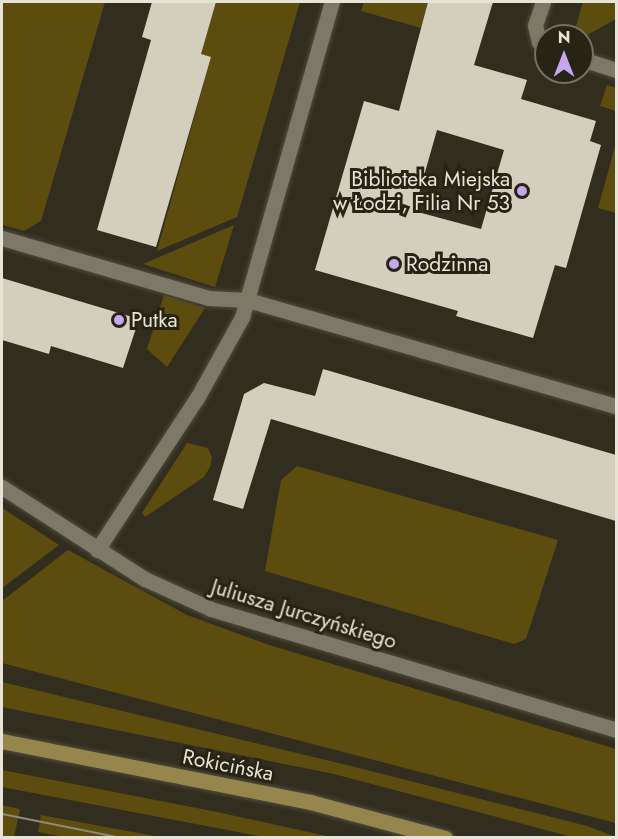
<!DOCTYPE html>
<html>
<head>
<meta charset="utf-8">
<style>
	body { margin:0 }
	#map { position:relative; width:618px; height:839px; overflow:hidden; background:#322e1f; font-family:Jost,sans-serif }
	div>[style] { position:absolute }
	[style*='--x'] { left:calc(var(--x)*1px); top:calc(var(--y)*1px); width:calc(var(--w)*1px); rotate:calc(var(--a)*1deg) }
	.green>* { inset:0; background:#5c4d0f }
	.building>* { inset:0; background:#d4cfbc }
	.roads { filter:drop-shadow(0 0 2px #4f4b3e) drop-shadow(0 0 2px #4f4b3e) }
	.lane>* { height:15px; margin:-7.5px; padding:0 7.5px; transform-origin:7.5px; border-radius:7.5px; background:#7d7867 }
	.street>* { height:15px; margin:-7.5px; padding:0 7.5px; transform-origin:7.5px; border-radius:7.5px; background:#7d7867 }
	.secondary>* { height:15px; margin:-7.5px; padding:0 7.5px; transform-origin:7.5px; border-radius:7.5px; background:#95874b }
	.tram>* { height:1.5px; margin:-0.75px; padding:0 0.75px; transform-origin:0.75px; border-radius:0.75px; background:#8d897d }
	.dots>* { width:16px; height:16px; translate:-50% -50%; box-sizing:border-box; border:3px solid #282415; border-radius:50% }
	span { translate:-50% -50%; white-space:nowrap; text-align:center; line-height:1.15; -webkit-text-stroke:6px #282415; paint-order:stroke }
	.poi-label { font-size:21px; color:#e6e3d9 }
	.right { translate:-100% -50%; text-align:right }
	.left { translate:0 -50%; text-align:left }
	.street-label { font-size:21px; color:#e6e3d9 }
	.frame { position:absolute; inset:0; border:3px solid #e6e3d9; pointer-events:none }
	.north { position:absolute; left:534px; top:24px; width:60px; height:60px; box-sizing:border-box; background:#282415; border:2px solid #747063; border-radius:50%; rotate:0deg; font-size:16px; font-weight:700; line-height:24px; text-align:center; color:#e6e3d9 }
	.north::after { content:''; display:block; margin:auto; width:21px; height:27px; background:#c7a6f0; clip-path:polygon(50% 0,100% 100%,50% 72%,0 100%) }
</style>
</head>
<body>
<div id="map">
	<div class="green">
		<div style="clip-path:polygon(2px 2px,105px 2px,41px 221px,24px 231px,2px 225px)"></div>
		<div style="clip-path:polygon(216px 2px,300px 2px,237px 217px,157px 251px,211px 57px,200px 54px)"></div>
		<div style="clip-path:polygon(364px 2px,428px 2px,421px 28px,361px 11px)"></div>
		<div style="clip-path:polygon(583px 2px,616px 2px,616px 19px,582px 38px,573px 36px)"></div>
		<div style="clip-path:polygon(607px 85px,616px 88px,616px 111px,600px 106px)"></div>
		<div style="clip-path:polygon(616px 143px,616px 213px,598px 208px)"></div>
		<div style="clip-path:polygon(234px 225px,215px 287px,143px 264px)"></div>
		<div style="clip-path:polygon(164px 295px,205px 308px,167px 367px,147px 349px)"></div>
		<div style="clip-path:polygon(187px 443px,208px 448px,212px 458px,210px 467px,204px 477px,145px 517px,142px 513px)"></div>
		<div style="clip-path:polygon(297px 466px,558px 540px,526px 639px,514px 644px,265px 571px,281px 480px)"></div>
		<div style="clip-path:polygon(2px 508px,59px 545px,2px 588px)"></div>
		<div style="clip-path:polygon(68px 550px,187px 615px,269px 645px,616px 749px,616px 823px,2px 663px,2px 601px)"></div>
		<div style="clip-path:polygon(2px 682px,351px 766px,587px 826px,616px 837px,572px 837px,334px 774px,2px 707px)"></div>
		<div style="clip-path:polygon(2px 770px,217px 812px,331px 837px,264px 837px,2px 787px)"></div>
		<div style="clip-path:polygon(2px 805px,20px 809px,14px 837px,2px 837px)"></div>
		<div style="clip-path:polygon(41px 815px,160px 837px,65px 837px,38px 832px)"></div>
	</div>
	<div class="building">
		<div style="clip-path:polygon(152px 2px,216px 2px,201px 54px,211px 57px,156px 247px,97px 230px,151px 40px,142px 37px)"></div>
		<div style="clip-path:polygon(evenodd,428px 2px,493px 2px,474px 65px,527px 80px,521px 99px,596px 121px,590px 141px,601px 145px,566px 268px,555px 265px,533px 338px,456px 316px,458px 311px,315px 270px,364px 101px,399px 111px,428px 2px,437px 130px,504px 150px,481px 229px,414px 211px,437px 130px)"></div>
		<div style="clip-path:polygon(2px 278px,139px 319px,123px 368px,51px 346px,49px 354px,2px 340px)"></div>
		<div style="clip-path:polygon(323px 369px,616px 455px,616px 521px,271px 419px,243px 509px,213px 500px,244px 394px,264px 383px,315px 396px)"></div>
	</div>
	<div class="roads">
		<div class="lane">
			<div style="--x:543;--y:2;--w:24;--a:109"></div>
			<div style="--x:535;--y:25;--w:17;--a:77"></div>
			<div style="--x:539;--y:42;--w:8;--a:30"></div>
			<div style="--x:582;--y:59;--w:36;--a:18"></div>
			<div style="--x:2;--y:238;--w:215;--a:16.2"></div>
			<div style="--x:208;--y:298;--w:40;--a:2.9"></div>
		</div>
		<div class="street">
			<div style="--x:248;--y:300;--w:383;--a:16.1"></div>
			<div style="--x:2;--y:487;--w:170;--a:32.8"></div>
			<div style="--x:145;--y:579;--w:72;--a:24.4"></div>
			<div style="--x:211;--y:609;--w:423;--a:16.6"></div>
			<div style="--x:97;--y:550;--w:182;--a:-56.7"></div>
			<div style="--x:197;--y:398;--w:93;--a:-60.9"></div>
			<div style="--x:242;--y:317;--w:328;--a:-74.1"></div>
		</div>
		<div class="secondary">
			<div style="--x:2;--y:741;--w:314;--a:11.2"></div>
			<div style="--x:310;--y:802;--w:140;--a:14.9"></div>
		</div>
	</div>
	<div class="tram">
		<div style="--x:2;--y:814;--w:122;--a:11.3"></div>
	</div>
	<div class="dots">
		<div style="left:522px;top:191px;background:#c7a6f0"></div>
		<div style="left:394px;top:264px;background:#c7a6f0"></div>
		<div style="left:119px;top:320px;background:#c7a6f0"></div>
	</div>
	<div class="poi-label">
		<span class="right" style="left:510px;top:191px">Biblioteka Miejska<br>w Łodzi, Filia Nr 53</span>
		<span class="left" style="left:406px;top:264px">Rodzinna</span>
		<span class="left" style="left:131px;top:320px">Putka</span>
	</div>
	<div class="street-label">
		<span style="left:304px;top:614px;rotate:17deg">Juliusza Jurczyńskiego</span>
		<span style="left:228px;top:765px;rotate:11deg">Rokicińska</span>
	</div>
	<div class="frame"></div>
	<div class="north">N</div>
</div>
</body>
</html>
